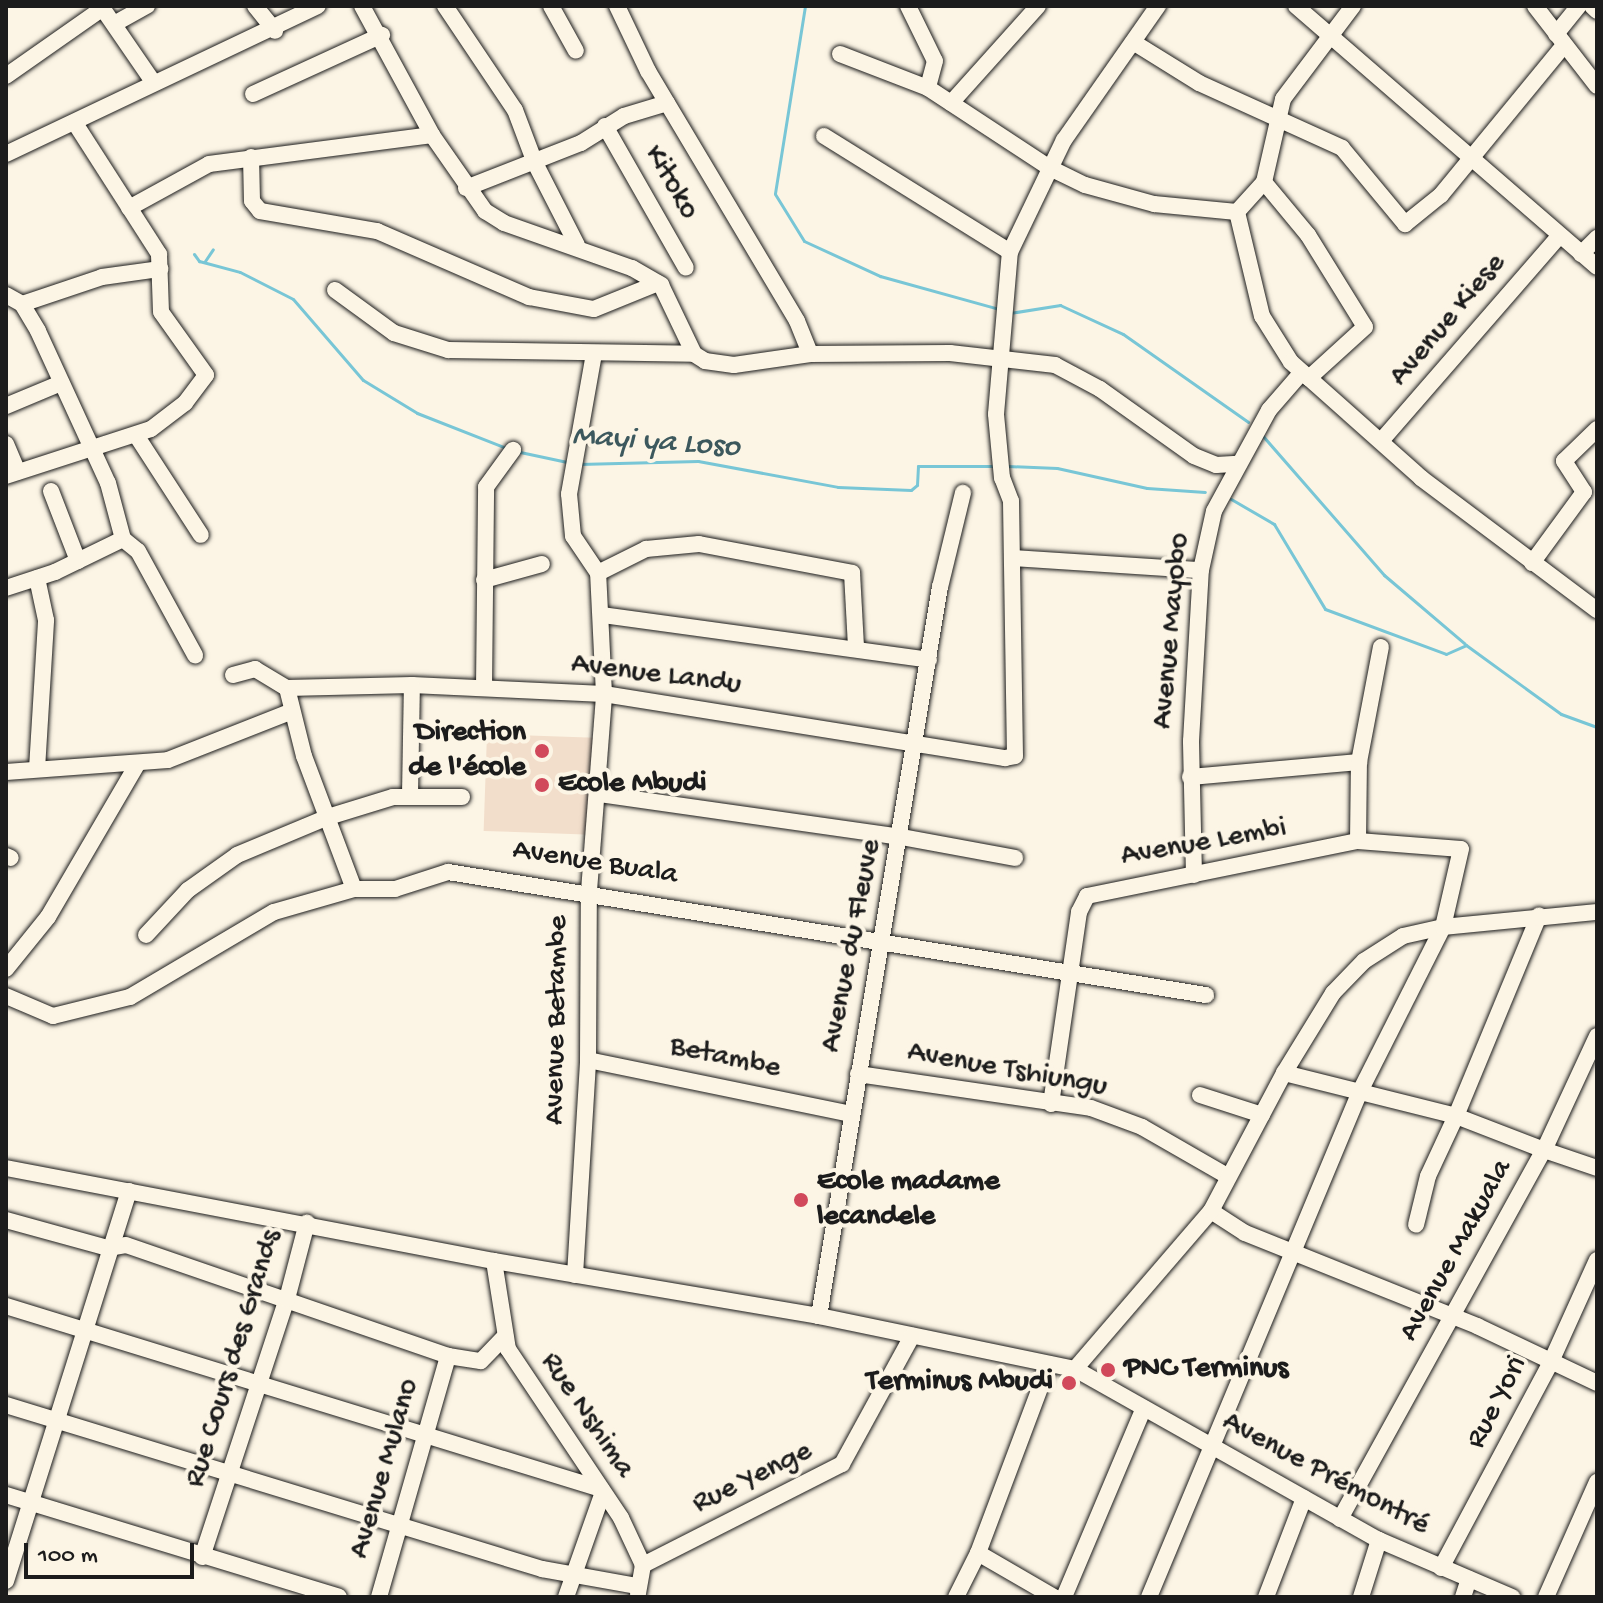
<!DOCTYPE html>
<html>
<head>
<meta charset="utf-8">
<style>
	body { margin:0 }
	#map { position:relative; width:1603px; height:1603px; overflow:hidden; background:#fcf5e5; font-family:"Gochi Hand",sans-serif }
	div>[style] { position:absolute }
	[style*='--x'] { left:calc(var(--x)*1px); top:calc(var(--y)*1px); width:calc(var(--w)*1px); rotate:calc(var(--a)*1deg) }
	.built>* { inset:0; background:#f2decb; transform-origin:0 0 }
	.stream>* { height:3px; margin:-1.5px; padding:0 1.5px; transform-origin:1.5px; border-radius:1.5px; background:#78c6d6 }
	.roads { filter:drop-shadow(0 0 2px #1c1c1c) drop-shadow(0 0 2px #1c1c1c) }
	.minor>* { height:16px; margin:-8px; padding:0 8px; transform-origin:8px; border-radius:8px; background:#fcf5e5 }
	.dots>* { width:22px; height:22px; translate:-50% -50%; box-sizing:border-box; border:4px solid #fcf5e5; border-radius:50% }
	span { translate:-50% -50%; white-space:nowrap; text-align:center; line-height:1.15; -webkit-text-stroke:8px #fcf5e5; paint-order:stroke }
	.street-label { font-size:30px; color:#1c1c1c }
	.poi-label { font-size:30px; color:#1c1c1c; font-weight:700 }
	.right { translate:-100% -50%; text-align:right }
	.left { translate:0 -50%; text-align:left }
	.water-label { font-size:32px; color:#3c585d; font-style:italic }
	.frame { position:absolute; inset:0; border:8px solid #1c1c1c; pointer-events:none }
	.scale { position:absolute; left:24px; top:1543px; width:170px; height:36px; box-sizing:border-box; border:4px solid #1c1c1c; border-top:0; padding-left:10px; font-size:24px; line-height:28px; white-space:nowrap; color:#1c1c1c; -webkit-text-stroke:6px #fcf5e5; paint-order:stroke }
</style>
</head>
<body>
<div id="map">
	<div class="built">
		<div style="left:487px;top:734px;width:115px;height:97px;rotate:2deg"></div>
	</div>
	<div class="stream">
		<div style="--x:805;--y:6;--w:190;--a:99.1"></div>
		<div style="--x:775;--y:194;--w:55;--a:58.3"></div>
		<div style="--x:804;--y:241;--w:84;--a:24.7"></div>
		<div style="--x:880;--y:276;--w:123;--a:15.5"></div>
		<div style="--x:194;--y:254;--w:9;--a:54"></div>
		<div style="--x:199;--y:261;--w:42;--a:15"></div>
		<div style="--x:240;--y:272;--w:59;--a:27"></div>
		<div style="--x:293;--y:299;--w:107;--a:49.2"></div>
		<div style="--x:363;--y:380;--w:63;--a:31.4"></div>
		<div style="--x:417;--y:413;--w:99;--a:21.4"></div>
		<div style="--x:205;--y:261;--w:14;--a:-56"></div>
		<div style="--x:1010;--y:313;--w:51;--a:-9.1"></div>
		<div style="--x:1060;--y:305;--w:69;--a:24.7"></div>
		<div style="--x:1123;--y:334;--w:153;--a:35.1"></div>
		<div style="--x:1262;--y:435;--w:186;--a:48.9"></div>
		<div style="--x:1384;--y:575;--w:106;--a:40.4"></div>
		<div style="--x:520;--y:452;--w:48;--a:12"></div>
		<div style="--x:579;--y:464;--w:119;--a:-1.4"></div>
		<div style="--x:698;--y:461;--w:142;--a:10.5"></div>
		<div style="--x:838;--y:487;--w:73;--a:2.4"></div>
		<div style="--x:911;--y:490;--w:8;--a:-40"></div>
		<div style="--x:917;--y:485;--w:19;--a:-87"></div>
		<div style="--x:918;--y:466;--w:78;--a:0"></div>
		<div style="--x:1008;--y:466;--w:49;--a:2.3"></div>
		<div style="--x:1057;--y:468;--w:92;--a:12.5"></div>
		<div style="--x:1147;--y:488;--w:58;--a:3.9"></div>
		<div style="--x:1231;--y:499;--w:50;--a:30.2"></div>
		<div style="--x:1274;--y:524;--w:99;--a:59"></div>
		<div style="--x:1325;--y:609;--w:129;--a:20.4"></div>
		<div style="--x:1446;--y:654;--w:22;--a:-24"></div>
		<div style="--x:1466;--y:645;--w:117;--a:36"></div>
		<div style="--x:1561;--y:714;--w:38;--a:20"></div>
	</div>
	<div class="roads">
		<div class="minor">
			<div style="--x:101;--y:6;--w:93;--a:55.5"></div>
			<div style="--x:255;--y:6;--w:32;--a:51"></div>
			<div style="--x:362;--y:6;--w:147;--a:61.5"></div>
			<div style="--x:432;--y:135;--w:93;--a:55.1"></div>
			<div style="--x:485;--y:211;--w:22;--a:32"></div>
			<div style="--x:504;--y:223;--w:136;--a:19.4"></div>
			<div style="--x:632;--y:268;--w:34;--a:30"></div>
			<div style="--x:661;--y:285;--w:76;--a:64.4"></div>
			<div style="--x:445;--y:6;--w:125;--a:56.1"></div>
			<div style="--x:515;--y:110;--w:57;--a:69.3"></div>
			<div style="--x:535;--y:163;--w:92;--a:62.9"></div>
			<div style="--x:551;--y:6;--w:51;--a:60.9"></div>
			<div style="--x:617;--y:6;--w:72;--a:64.5"></div>
			<div style="--x:648;--y:71;--w:291;--a:59.2"></div>
			<div style="--x:797;--y:321;--w:35;--a:68"></div>
			<div style="--x:908;--y:6;--w:61;--a:63.9"></div>
			<div style="--x:935;--y:61;--w:28;--a:105"></div>
			<div style="--x:1296;--y:6;--w:398;--a:40.9"></div>
			<div style="--x:1353;--y:6;--w:116;--a:127"></div>
			<div style="--x:1283;--y:99;--w:85;--a:102.9"></div>
			<div style="--x:1264;--y:182;--w:40;--a:132"></div>
			<div style="--x:1237;--y:212;--w:107;--a:76.5"></div>
			<div style="--x:1262;--y:316;--w:54;--a:57.8"></div>
			<div style="--x:1291;--y:362;--w:174;--a:41.7"></div>
			<div style="--x:1421;--y:478;--w:220;--a:36.9"></div>
			<div style="--x:1535;--y:6;--w:101;--a:52.2"></div>
			<div style="--x:1592;--y:6;--w:7;--a:45"></div>
			<div style="--x:114;--y:24;--w:38;--a:-29"></div>
			<div style="--x:1556;--y:34;--w:36;--a:-51"></div>
			<div style="--x:1133;--y:42;--w:78;--a:31.8"></div>
			<div style="--x:1199;--y:83;--w:157;--a:24.4"></div>
			<div style="--x:1342;--y:148;--w:99;--a:50.3"></div>
			<div style="--x:1405;--y:224;--w:46;--a:-38.9"></div>
			<div style="--x:1441;--y:195;--w:194;--a:-50.6"></div>
			<div style="--x:840;--y:54;--w:94;--a:21.1"></div>
			<div style="--x:928;--y:88;--w:146;--a:33.3"></div>
			<div style="--x:1050;--y:168;--w:39;--a:26"></div>
			<div style="--x:1085;--y:185;--w:72;--a:15.4"></div>
			<div style="--x:1154;--y:204;--w:83;--a:5.5"></div>
			<div style="--x:6;--y:76;--w:118;--a:-35"></div>
			<div style="--x:253;--y:94;--w:142;--a:-24.6"></div>
			<div style="--x:951;--y:103;--w:130;--a:-48.1"></div>
			<div style="--x:605;--y:126;--w:163;--a:60.3"></div>
			<div style="--x:824;--y:136;--w:219;--a:31.9"></div>
			<div style="--x:6;--y:154;--w:345;--a:-25.4"></div>
			<div style="--x:251;--y:157;--w:44;--a:88.7"></div>
			<div style="--x:252;--y:201;--w:13;--a:51"></div>
			<div style="--x:260;--y:211;--w:119;--a:9.7"></div>
			<div style="--x:377;--y:231;--w:166;--a:23.5"></div>
			<div style="--x:529;--y:297;--w:66;--a:10.5"></div>
			<div style="--x:594;--y:309;--w:69;--a:-22.1"></div>
			<div style="--x:1264;--y:182;--w:69;--a:50.3"></div>
			<div style="--x:1308;--y:235;--w:108;--a:58.2"></div>
			<div style="--x:1365;--y:327;--w:76;--a:137.7"></div>
			<div style="--x:466;--y:188;--w:123;--a:-21.4"></div>
			<div style="--x:581;--y:143;--w:51;--a:-32.1"></div>
			<div style="--x:624;--y:116;--w:45;--a:-16.8"></div>
			<div style="--x:129;--y:208;--w:91;--a:-28.8"></div>
			<div style="--x:209;--y:164;--w:225;--a:-7.4"></div>
			<div style="--x:1581;--y:254;--w:23;--a:-45"></div>
			<div style="--x:335;--y:290;--w:73;--a:36.1"></div>
			<div style="--x:394;--y:333;--w:57;--a:17.5"></div>
			<div style="--x:448;--y:350;--w:246;--a:0.9"></div>
			<div style="--x:694;--y:354;--w:13;--a:32"></div>
			<div style="--x:705;--y:361;--w:29;--a:8"></div>
			<div style="--x:734;--y:365;--w:77;--a:-8.2"></div>
			<div style="--x:810;--y:354;--w:140;--a:-0.4"></div>
			<div style="--x:950;--y:353;--w:106;--a:6.5"></div>
			<div style="--x:1055;--y:365;--w:51;--a:28.1"></div>
			<div style="--x:1100;--y:389;--w:115;--a:35.5"></div>
			<div style="--x:1194;--y:456;--w:24;--a:22"></div>
			<div style="--x:1216;--y:465;--w:22;--a:-3"></div>
			<div style="--x:6;--y:295;--w:18;--a:29"></div>
			<div style="--x:22;--y:304;--w:31;--a:59"></div>
			<div style="--x:38;--y:331;--w:167;--a:65.3"></div>
			<div style="--x:108;--y:483;--w:58;--a:75"></div>
			<div style="--x:22;--y:304;--w:84;--a:-18.6"></div>
			<div style="--x:102;--y:277;--w:59;--a:-7.9"></div>
			<div style="--x:6;--y:406;--w:60;--a:-22.7"></div>
			<div style="--x:136;--y:435;--w:119;--a:57"></div>
			<div style="--x:1381;--y:441;--w:271;--a:-49"></div>
			<div style="--x:6;--y:444;--w:30;--a:67"></div>
			<div style="--x:6;--y:476;--w:152;--a:-18"></div>
			<div style="--x:151;--y:429;--w:43;--a:-37.4"></div>
			<div style="--x:185;--y:403;--w:35;--a:-53"></div>
			<div style="--x:206;--y:375;--w:77;--a:-125.5"></div>
			<div style="--x:161;--y:312;--w:58;--a:-92"></div>
			<div style="--x:159;--y:254;--w:156;--a:-122.7"></div>
			<div style="--x:51;--y:491;--w:75;--a:68.9"></div>
			<div style="--x:123;--y:539;--w:19;--a:39"></div>
			<div style="--x:138;--y:551;--w:119;--a:61.3"></div>
			<div style="--x:1013;--y:558;--w:188;--a:3.7"></div>
			<div style="--x:1532;--y:563;--w:88;--a:-53.8"></div>
			<div style="--x:1584;--y:492;--w:37;--a:-123"></div>
			<div style="--x:1564;--y:461;--w:46;--a:-44.1"></div>
			<div style="--x:598;--y:573;--w:54;--a:-26.6"></div>
			<div style="--x:646;--y:549;--w:53;--a:-5.4"></div>
			<div style="--x:699;--y:544;--w:156;--a:10.7"></div>
			<div style="--x:852;--y:573;--w:75;--a:86.9"></div>
			<div style="--x:484;--y:580;--w:60;--a:-15.4"></div>
			<div style="--x:6;--y:588;--w:52;--a:-18.1"></div>
			<div style="--x:55;--y:572;--w:76;--a:-25.9"></div>
			<div style="--x:602;--y:615;--w:330;--a:7.8"></div>
			<div style="--x:233;--y:675;--w:23;--a:-15"></div>
			<div style="--x:255;--y:669;--w:37;--a:31"></div>
			<div style="--x:287;--y:688;--w:125;--a:-1.4"></div>
			<div style="--x:412;--y:685;--w:192;--a:2.7"></div>
			<div style="--x:604;--y:694;--w:406;--a:9.1"></div>
			<div style="--x:1005;--y:758;--w:10;--a:-11"></div>
			<div style="--x:1015;--y:756;--w:255;--a:-90.9"></div>
			<div style="--x:1011;--y:501;--w:25;--a:-111"></div>
			<div style="--x:1002;--y:478;--w:64;--a:-95.4"></div>
			<div style="--x:996;--y:414;--w:163;--a:-85.1"></div>
			<div style="--x:1010;--y:252;--w:124;--a:-64.3"></div>
			<div style="--x:1064;--y:140;--w:164;--a:-55"></div>
			<div style="--x:287;--y:688;--w:70;--a:76"></div>
			<div style="--x:304;--y:756;--w:142;--a:69.4"></div>
			<div style="--x:484;--y:688;--w:201;--a:-89.4"></div>
			<div style="--x:486;--y:487;--w:46;--a:-53.9"></div>
			<div style="--x:37;--y:769;--w:149;--a:-86.5"></div>
			<div style="--x:46;--y:620;--w:43;--a:-102.1"></div>
			<div style="--x:6;--y:772;--w:162;--a:-4.2"></div>
			<div style="--x:168;--y:760;--w:131;--a:-21.5"></div>
			<div style="--x:1190;--y:777;--w:170;--a:-5.1"></div>
			<div style="--x:599;--y:794;--w:306;--a:8.1"></div>
			<div style="--x:902;--y:837;--w:115;--a:10.5"></div>
			<div style="--x:410;--y:795;--w:110;--a:-89"></div>
			<div style="--x:1358;--y:841;--w:79;--a:-89.3"></div>
			<div style="--x:1359;--y:762;--w:117;--a:-79.2"></div>
			<div style="--x:6;--y:856;--w:5;--a:22"></div>
			<div style="--x:1194;--y:875;--w:134;--a:-91.3"></div>
			<div style="--x:1191;--y:741;--w:171;--a:-86.7"></div>
			<div style="--x:1201;--y:570;--w:60;--a:-77.6"></div>
			<div style="--x:1214;--y:511;--w:115;--a:-61.4"></div>
			<div style="--x:1269;--y:410;--w:50;--a:-49"></div>
			<div style="--x:146;--y:935;--w:62;--a:-47"></div>
			<div style="--x:188;--y:890;--w:60;--a:-35.5"></div>
			<div style="--x:237;--y:855;--w:99;--a:-22.7"></div>
			<div style="--x:328;--y:817;--w:68;--a:-17.1"></div>
			<div style="--x:393;--y:797;--w:69;--a:0"></div>
			<div style="--x:6;--y:969;--w:67;--a:-51.1"></div>
			<div style="--x:48;--y:917;--w:178;--a:-59.7"></div>
			<div style="--x:6;--y:996;--w:51;--a:23.1"></div>
			<div style="--x:53;--y:1016;--w:79;--a:-13.9"></div>
			<div style="--x:130;--y:997;--w:167;--a:-30.6"></div>
			<div style="--x:274;--y:912;--w:83;--a:-16"></div>
			<div style="--x:354;--y:889;--w:41;--a:0"></div>
			<div style="--x:395;--y:889;--w:56;--a:-17.8"></div>
			<div style="--x:448;--y:872;--w:768;--a:9.22"></div>
			<div style="--x:1597;--y:1036;--w:126;--a:114.9"></div>
			<div style="--x:1544;--y:1150;--w:56;--a:18.8"></div>
			<div style="--x:588;--y:1060;--w:268;--a:11.6"></div>
			<div style="--x:1284;--y:1073;--w:177;--a:14"></div>
			<div style="--x:1456;--y:1116;--w:217;--a:-67.5"></div>
			<div style="--x:858;--y:1074;--w:235;--a:8.3"></div>
			<div style="--x:1091;--y:1108;--w:54;--a:20.4"></div>
			<div style="--x:1142;--y:1127;--w:100;--a:29.9"></div>
			<div style="--x:1200;--y:1095;--w:65;--a:17.9"></div>
			<div style="--x:1051;--y:1104;--w:194;--a:-81.7"></div>
			<div style="--x:1079;--y:912;--w:18;--a:-63"></div>
			<div style="--x:1087;--y:896;--w:277;--a:-11.5"></div>
			<div style="--x:1358;--y:841;--w:103;--a:4.4"></div>
			<div style="--x:1461;--y:849;--w:80;--a:103"></div>
			<div style="--x:1443;--y:927;--w:182;--a:116.8"></div>
			<div style="--x:1361;--y:1089;--w:550;--a:112.65"></div>
			<div style="--x:6;--y:1168;--w:497;--a:10.8"></div>
			<div style="--x:494;--y:1261;--w:330;--a:9.6"></div>
			<div style="--x:819;--y:1316;--w:261;--a:11.7"></div>
			<div style="--x:1075;--y:1369;--w:349;--a:29.4"></div>
			<div style="--x:1379;--y:1540;--w:145;--a:23.2"></div>
			<div style="--x:1211;--y:1211;--w:40;--a:32.9"></div>
			<div style="--x:1245;--y:1233;--w:250;--a:21.8"></div>
			<div style="--x:1477;--y:1326;--w:133;--a:25.4"></div>
			<div style="--x:6;--y:1220;--w:106;--a:15.4"></div>
			<div style="--x:108;--y:1248;--w:18;--a:-9"></div>
			<div style="--x:126;--y:1245;--w:341;--a:19"></div>
			<div style="--x:448;--y:1356;--w:33;--a:9"></div>
			<div style="--x:481;--y:1361;--w:35;--a:-46"></div>
			<div style="--x:494;--y:1261;--w:89;--a:81"></div>
			<div style="--x:508;--y:1349;--w:203;--a:56.2"></div>
			<div style="--x:621;--y:1518;--w:52;--a:64.9"></div>
			<div style="--x:643;--y:1565;--w:29;--a:100"></div>
			<div style="--x:575;--y:1275;--w:215;--a:-86.5"></div>
			<div style="--x:588;--y:1060;--w:169;--a:-89.7"></div>
			<div style="--x:589;--y:891;--w:198;--a:-85.6"></div>
			<div style="--x:604;--y:694;--w:121;--a:-92.8"></div>
			<div style="--x:598;--y:573;--w:45;--a:-124"></div>
			<div style="--x:573;--y:536;--w:42;--a:-95.4"></div>
			<div style="--x:569;--y:494;--w:142;--a:-79.9"></div>
			<div style="--x:6;--y:1306;--w:623;--a:17.1"></div>
			<div style="--x:819;--y:1316;--w:739;--a:-80.58"></div>
			<div style="--x:940;--y:587;--w:97;--a:-76.3"></div>
			<div style="--x:1075;--y:1369;--w:208;--a:-49.3"></div>
			<div style="--x:1211;--y:1211;--w:156;--a:-62.1"></div>
			<div style="--x:1284;--y:1073;--w:94;--a:-58.5"></div>
			<div style="--x:1333;--y:993;--w:45;--a:-45.9"></div>
			<div style="--x:1364;--y:961;--w:46;--a:-32.7"></div>
			<div style="--x:1403;--y:936;--w:41;--a:-12.7"></div>
			<div style="--x:1443;--y:927;--w:155;--a:-5.6"></div>
			<div style="--x:6;--y:1405;--w:561;--a:17.01"></div>
			<div style="--x:542;--y:1569;--w:97;--a:10.1"></div>
			<div style="--x:6;--y:1495;--w:348;--a:17"></div>
			<div style="--x:1340;--y:1519;--w:422;--a:-61.1"></div>
			<div style="--x:1544;--y:1150;--w:94;--a:-158.9"></div>
			<div style="--x:1456;--y:1116;--w:66;--a:115"></div>
			<div style="--x:1428;--y:1176;--w:50;--a:103.8"></div>
			<div style="--x:978;--y:1553;--w:88;--a:30.1"></div>
			<div style="--x:202;--y:1557;--w:272;--a:-71.8"></div>
			<div style="--x:287;--y:1299;--w:79;--a:-75.3"></div>
			<div style="--x:643;--y:1565;--w:223;--a:-26.9"></div>
			<div style="--x:842;--y:1464;--w:146;--a:-61.3"></div>
			<div style="--x:1441;--y:1568;--w:231;--a:-61.9"></div>
			<div style="--x:1550;--y:1364;--w:114;--a:-65.7"></div>
			<div style="--x:6;--y:1581;--w:409;--a:-72.5"></div>
			<div style="--x:379;--y:1597;--w:251;--a:-74"></div>
			<div style="--x:566;--y:1597;--w:111;--a:-70.6"></div>
			<div style="--x:956;--y:1597;--w:49;--a:-63.4"></div>
			<div style="--x:978;--y:1553;--w:202;--a:-69.4"></div>
			<div style="--x:1064;--y:1597;--w:205;--a:-67.1"></div>
			<div style="--x:1266;--y:1597;--w:106;--a:-69"></div>
			<div style="--x:1361;--y:1597;--w:60;--a:-72.5"></div>
			<div style="--x:1463;--y:1597;--w:19;--a:-72"></div>
			<div style="--x:1546;--y:1597;--w:126;--a:-66.1"></div>
		</div>
	</div>
	<div class="dots">
		<div style="left:542px;top:751px;background:#d1495b"></div>
		<div style="left:542px;top:785px;background:#d1495b"></div>
		<div style="left:801px;top:1200px;background:#d1495b"></div>
		<div style="left:1108px;top:1370px;background:#d1495b"></div>
		<div style="left:1069px;top:1383px;background:#d1495b"></div>
	</div>
	<div class="street-label">
		<span style="left:670px;top:183px;rotate:60deg">Kitoko</span>
		<span style="left:1449px;top:321px;rotate:-50deg">Avenue Kiese</span>
		<span style="left:1173px;top:631px;rotate:-85deg">Avenue Mayobo</span>
		<span style="left:656px;top:676px;rotate:7deg">Avenue Landu</span>
		<span style="left:1204px;top:844px;rotate:-10deg">Avenue Lembi</span>
		<span style="left:595px;top:864px;rotate:9deg">Avenue Buala</span>
		<span style="left:853px;top:946px;rotate:-79deg">Avenue du Fleuve</span>
		<span style="left:558px;top:1020px;rotate:-89deg">Avenue Betambe</span>
		<span style="left:725px;top:1059px;rotate:12deg">Betambe</span>
		<span style="left:1007px;top:1071px;rotate:10deg">Avenue Tshiungu</span>
		<span style="left:1457px;top:1251px;rotate:-61deg">Avenue Makuala</span>
		<span style="left:235px;top:1359px;rotate:-73deg">Rue Cours des Grands</span>
		<span style="left:1498px;top:1403px;rotate:-63deg">Rue Yori</span>
		<span style="left:586px;top:1416px;rotate:56deg">Rue Nshima</span>
		<span style="left:386px;top:1469px;rotate:-74deg">Avenue Mulano</span>
		<span style="left:1325px;top:1475px;rotate:28deg">Avenue Prémontré</span>
		<span style="left:753px;top:1479px;rotate:-26deg">Rue Yenge</span>
	</div>
	<div class="poi-label">
		<span class="right" style="left:526px;top:751px">Direction<br>de l'école</span>
		<span class="left" style="left:558px;top:785px">Ecole Mbudi</span>
		<span class="left" style="left:817px;top:1200px">Ecole madame<br>lecandele</span>
		<span class="left" style="left:1124px;top:1370px">PNC Terminus</span>
		<span class="right" style="left:1053px;top:1383px">Terminus Mbudi</span>
	</div>
	<div class="water-label">
		<span style="left:656px;top:443px;rotate:4deg">Mayi ya Loso</span>
	</div>
	<div class="frame"></div>
	<div class="scale">100 m</div>
</div>
</body>
</html>
